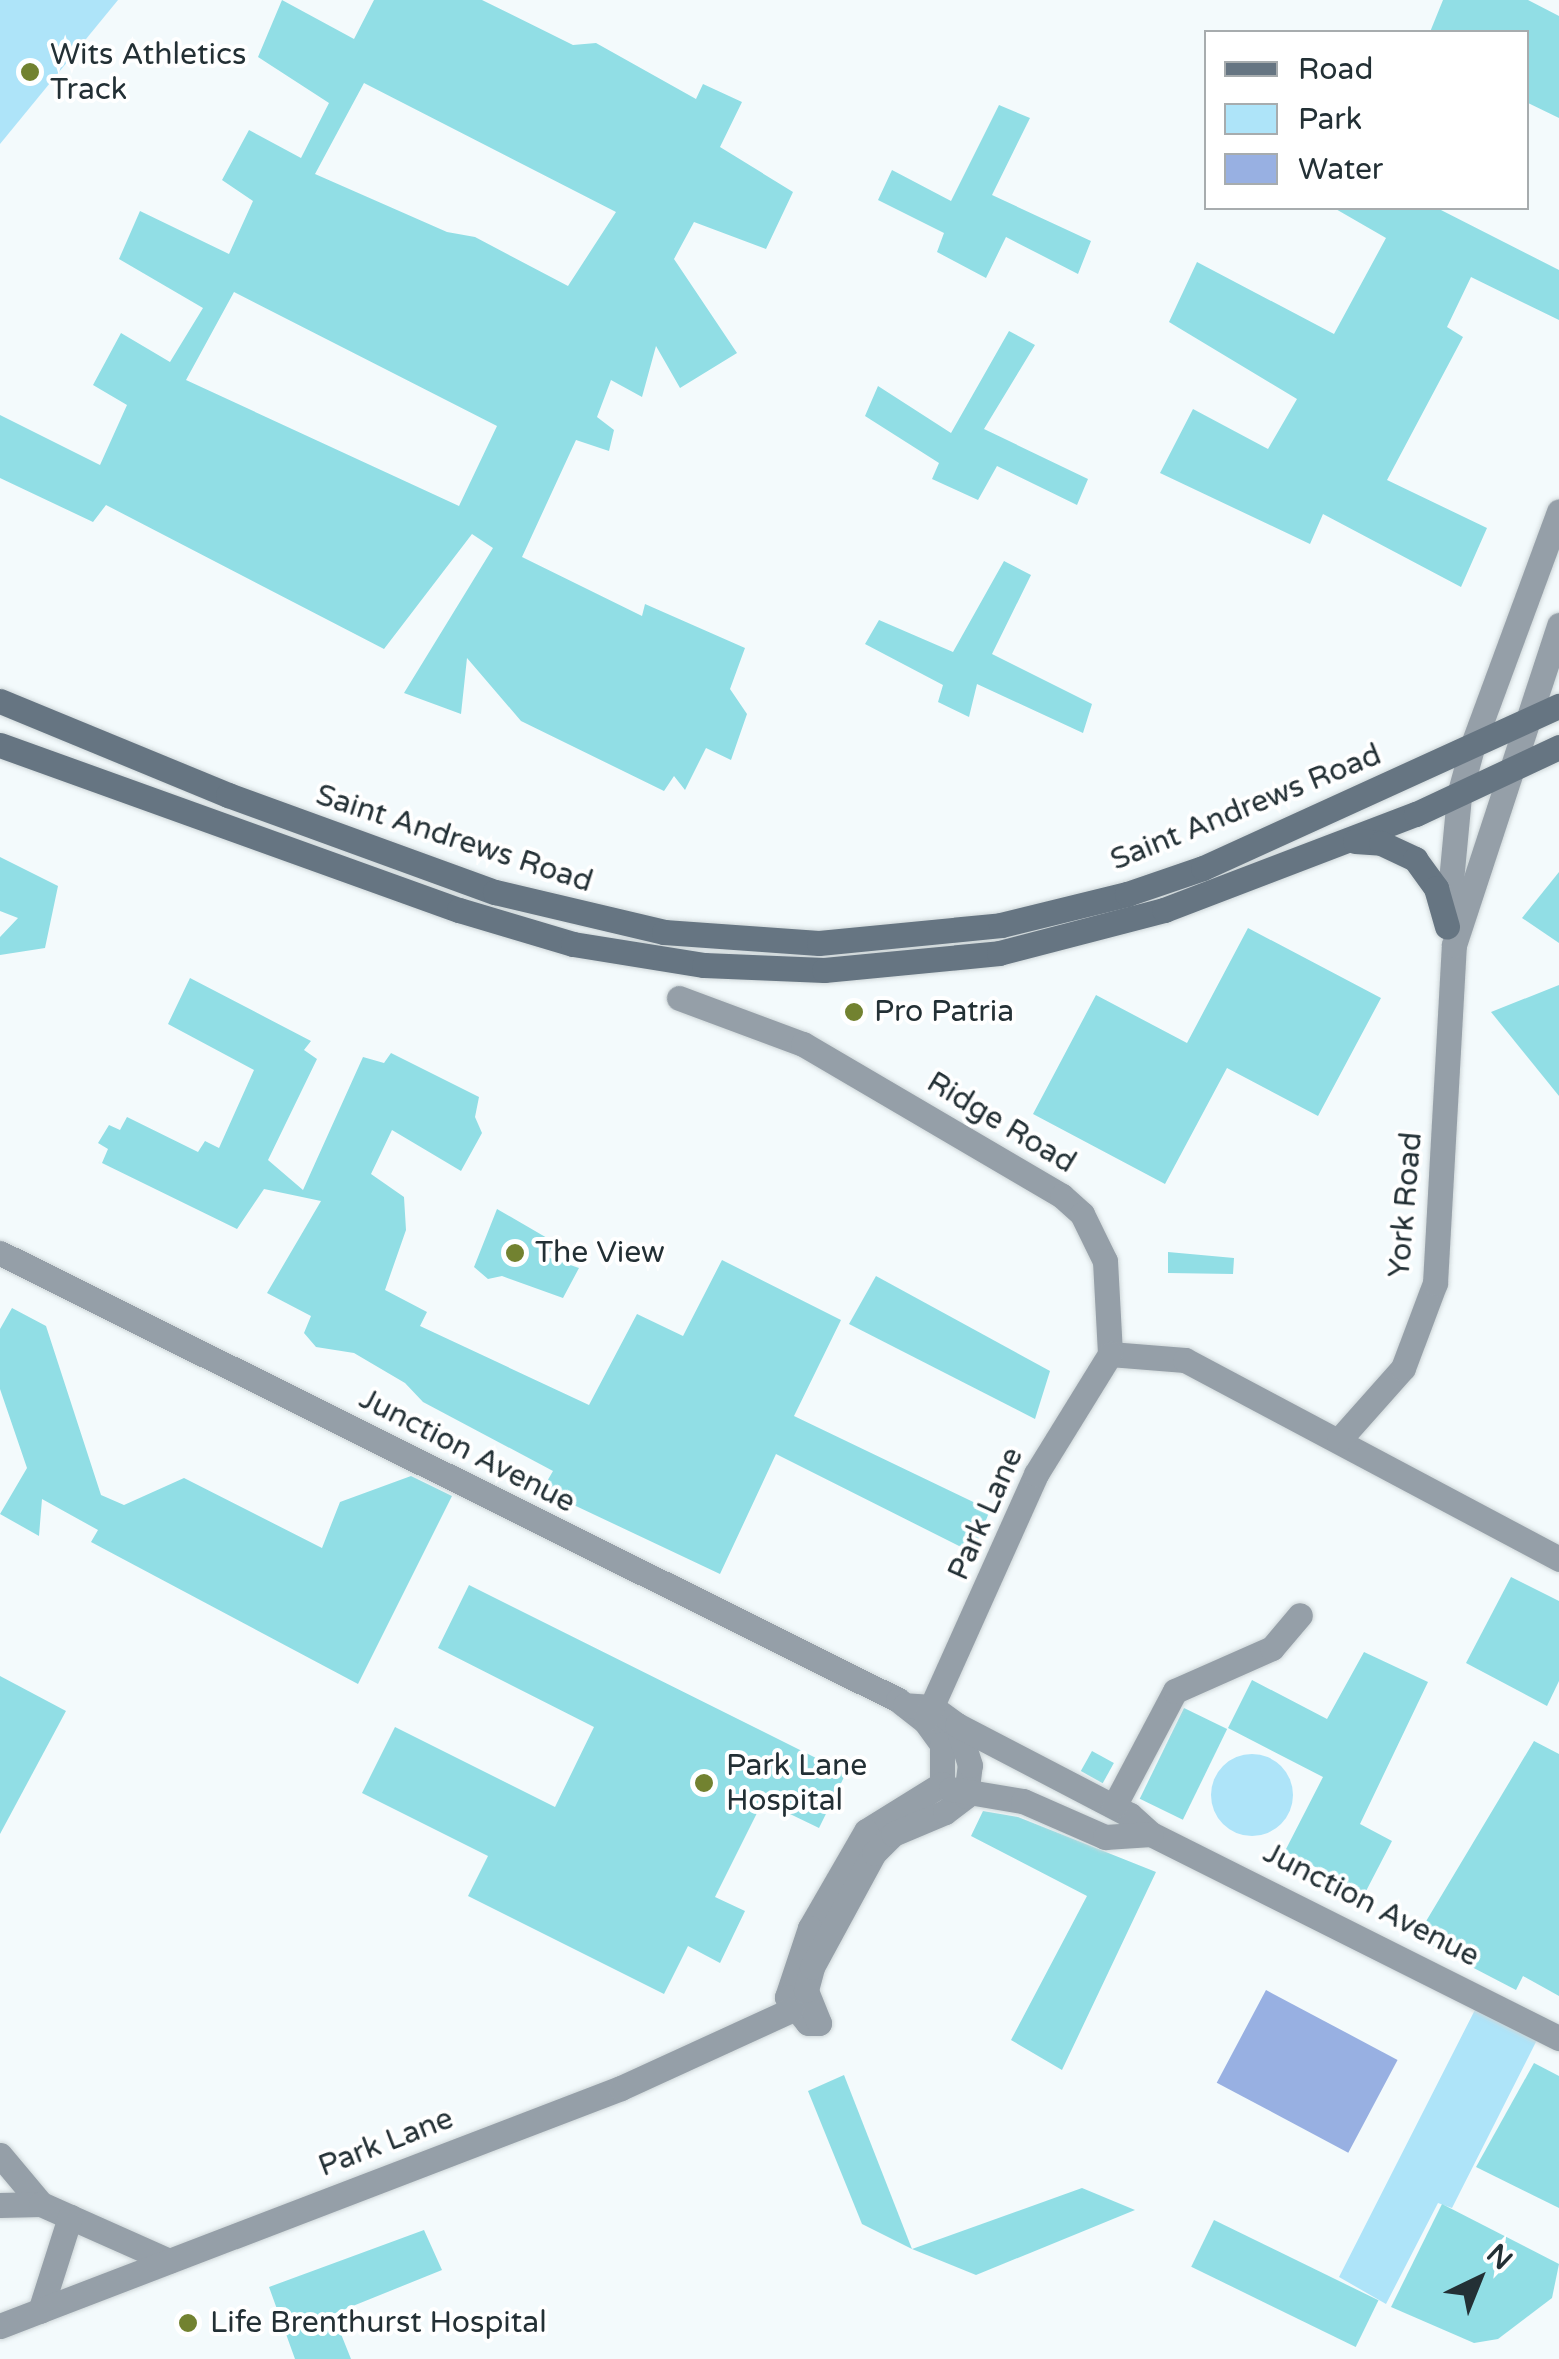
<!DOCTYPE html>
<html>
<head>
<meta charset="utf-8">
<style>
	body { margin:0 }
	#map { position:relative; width:1559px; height:2359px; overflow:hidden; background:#f3fafc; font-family:"Varela Round",sans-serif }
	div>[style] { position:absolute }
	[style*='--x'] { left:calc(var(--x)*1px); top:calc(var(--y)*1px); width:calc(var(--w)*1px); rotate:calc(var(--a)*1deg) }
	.green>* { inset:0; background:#aee4f9 }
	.round { border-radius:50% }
	.water>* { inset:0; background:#98b0e2; transform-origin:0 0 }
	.building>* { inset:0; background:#91dee5; transform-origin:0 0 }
	.roads { filter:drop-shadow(0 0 2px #ced6d8) drop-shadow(0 0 2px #ced6d8) }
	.minor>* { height:25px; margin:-12.5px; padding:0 12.5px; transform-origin:12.5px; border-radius:12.5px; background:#959fa8 }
	.secondary>* { height:25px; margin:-12.5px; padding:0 12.5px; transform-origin:12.5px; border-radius:12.5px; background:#667582 }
	.dots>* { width:28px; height:28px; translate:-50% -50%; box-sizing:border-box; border:5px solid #fff; border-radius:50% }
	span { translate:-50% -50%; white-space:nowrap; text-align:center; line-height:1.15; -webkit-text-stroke:8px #fff; paint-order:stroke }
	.poi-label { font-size:30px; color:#233035 }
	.left { translate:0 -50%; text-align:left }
	.street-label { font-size:30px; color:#233035 }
	.legend { position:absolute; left:1204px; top:30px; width:325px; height:180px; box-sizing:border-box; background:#fff; border:2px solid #a7acae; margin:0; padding:12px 18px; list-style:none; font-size:30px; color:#233035 }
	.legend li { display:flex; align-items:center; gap:20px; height:50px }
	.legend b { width:50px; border:2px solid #a7acae }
	.north { position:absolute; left:1429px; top:2229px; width:100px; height:100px; -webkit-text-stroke:8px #fff; paint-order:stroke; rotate:43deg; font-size:28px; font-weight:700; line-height:40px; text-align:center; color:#233035 }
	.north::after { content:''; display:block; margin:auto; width:35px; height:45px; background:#233035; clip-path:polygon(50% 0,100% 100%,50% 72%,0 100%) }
</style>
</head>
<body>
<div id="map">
	<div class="green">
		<div style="clip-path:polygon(0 0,118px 0,0 144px)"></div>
		<div class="round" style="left:1211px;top:1754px;width:82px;height:82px"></div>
		<div style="clip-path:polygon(1479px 2002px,1540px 2034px,1452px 2208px,1438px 2203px,1386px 2304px,1339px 2277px)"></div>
	</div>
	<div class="water">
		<div style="left:1266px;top:1990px;width:149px;height:105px;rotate:28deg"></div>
	</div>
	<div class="building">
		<div style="clip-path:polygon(evenodd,282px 0,354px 39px,374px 0,482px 0,573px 45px,596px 43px,696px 99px,703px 84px,742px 102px,720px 147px,793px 192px,766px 249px,694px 222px,674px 259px,737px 353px,680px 388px,656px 346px,642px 397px,611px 380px,597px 417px,614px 430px,609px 451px,576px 440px,522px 557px,642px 616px,645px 604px,745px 648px,730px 689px,747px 714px,731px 760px,706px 748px,685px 790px,674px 776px,664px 791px,521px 721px,467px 658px,461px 714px,404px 693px,493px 548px,472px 534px,384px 649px,106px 505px,93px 522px,0 478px,0 415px,100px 465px,127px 405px,93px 385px,121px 333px,170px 362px,203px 308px,119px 259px,140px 211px,229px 254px,253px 201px,222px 180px,249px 130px,301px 158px,329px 103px,258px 57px,282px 0,364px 83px,616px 212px,568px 286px,475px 237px,447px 232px,315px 174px,364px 83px,282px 0,234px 292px,497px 426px,459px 506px,186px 380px,234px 292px)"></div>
		<div style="clip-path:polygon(1443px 0,1528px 0,1559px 16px,1559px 118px,1526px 102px,1526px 32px,1430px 32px)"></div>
		<div style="clip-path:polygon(999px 105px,1030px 118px,992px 195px,1091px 241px,1078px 274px,1006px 237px,986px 278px,937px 252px,944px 233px,878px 200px,892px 170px,951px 201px)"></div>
		<div style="clip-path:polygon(1334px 208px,1437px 208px,1559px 270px,1559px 320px,1471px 277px,1447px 327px,1463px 337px,1387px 480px,1487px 528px,1461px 587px,1323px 514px,1310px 544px,1160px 473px,1193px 409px,1268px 449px,1297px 399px,1169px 322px,1197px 262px,1334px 334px,1386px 238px)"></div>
		<div style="clip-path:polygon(1009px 331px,1035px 345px,984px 429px,1088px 479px,1077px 505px,997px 466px,978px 500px,932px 479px,939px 463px,865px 416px,878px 386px,951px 433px)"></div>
		<div style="clip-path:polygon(1004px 561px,1031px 575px,992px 654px,1092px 704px,1083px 733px,977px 684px,969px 717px,938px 702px,943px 685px,865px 644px,879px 620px,953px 652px)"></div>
		<div style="clip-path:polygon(0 857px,58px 886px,45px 948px,0 955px,0 937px,18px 918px,0 911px)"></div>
		<div style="clip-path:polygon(1559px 872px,1559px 943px,1522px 918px)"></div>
		<div style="clip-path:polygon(1248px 928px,1381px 998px,1318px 1116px,1227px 1068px,1165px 1184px,1033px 1114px,1096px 995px,1187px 1043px)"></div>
		<div style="clip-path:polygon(190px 978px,311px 1041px,304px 1050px,317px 1059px,268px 1160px,303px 1190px,363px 1057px,384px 1063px,391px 1053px,479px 1097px,475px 1117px,482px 1133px,461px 1171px,392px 1130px,371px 1174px,404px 1197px,406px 1230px,385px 1290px,427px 1312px,420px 1326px,589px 1405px,637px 1314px,683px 1336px,722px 1260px,841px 1320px,794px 1416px,990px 1510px,973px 1553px,776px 1454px,720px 1574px,542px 1490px,553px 1471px,423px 1402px,405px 1383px,354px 1353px,316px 1347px,304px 1333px,311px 1316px,267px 1293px,321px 1201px,264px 1189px,237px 1229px,102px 1163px,108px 1149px,98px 1143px,109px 1125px,120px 1130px,127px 1117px,198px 1152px,205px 1141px,219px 1148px,254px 1070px,168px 1024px)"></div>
		<div style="clip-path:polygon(1559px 985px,1559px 1096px,1491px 1012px)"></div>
		<div style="clip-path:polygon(497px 1209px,554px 1242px,547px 1257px,579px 1268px,563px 1298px,502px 1276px,488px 1279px,474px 1267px)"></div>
		<div style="clip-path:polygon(1168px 1252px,1234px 1258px,1233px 1274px,1168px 1273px)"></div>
		<div style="clip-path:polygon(876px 1276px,1050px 1371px,1035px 1419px,849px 1324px)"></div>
		<div style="clip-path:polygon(12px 1308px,46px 1326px,101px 1495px,124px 1505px,184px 1478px,322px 1548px,340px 1502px,411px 1476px,452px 1496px,358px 1684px,91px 1542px,98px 1530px,42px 1499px,39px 1536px,0 1514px,27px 1468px,0 1389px,0 1329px)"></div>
		<div style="clip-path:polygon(1511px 1577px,1559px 1601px,1559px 1681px,1547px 1706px,1466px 1663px)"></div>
		<div style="clip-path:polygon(469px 1585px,846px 1773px,819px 1828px,763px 1801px,715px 1897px,745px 1911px,720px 1963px,688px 1946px,664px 1994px,468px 1896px,488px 1856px,362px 1793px,395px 1727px,555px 1807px,594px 1727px,438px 1648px)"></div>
		<div style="clip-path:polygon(1364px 1652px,1428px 1682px,1360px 1824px,1392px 1841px,1365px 1893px,1285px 1851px,1323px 1777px,1228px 1728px,1252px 1680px,1327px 1719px)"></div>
		<div style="clip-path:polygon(0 1676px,66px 1711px,0 1834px)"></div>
		<div style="left:1184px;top:1708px;width:48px;height:101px;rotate:26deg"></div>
		<div style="clip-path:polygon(1534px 1741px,1559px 1754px,1559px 1996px,1523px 1976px,1516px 1990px,1416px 1938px)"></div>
		<div style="left:1092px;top:1751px;width:25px;height:23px;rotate:29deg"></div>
		<div style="clip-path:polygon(983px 1811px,1018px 1817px,1156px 1872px,1062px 2070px,1011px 2040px,1087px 1896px,971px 1836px)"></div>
		<div style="clip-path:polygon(1534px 2063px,1559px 2076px,1559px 2208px,1476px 2167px)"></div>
		<div style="clip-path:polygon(844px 2075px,912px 2249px,862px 2224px,808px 2091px)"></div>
		<div style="clip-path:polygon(1082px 2188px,1135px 2210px,976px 2275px,912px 2249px)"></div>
		<div style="clip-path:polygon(1442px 2204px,1559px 2264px,1552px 2298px,1498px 2339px,1474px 2343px,1391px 2307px)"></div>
		<div style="left:1214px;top:2220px;width:183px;height:52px;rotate:26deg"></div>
		<div style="clip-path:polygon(424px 2230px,442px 2270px,333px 2314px,351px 2359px,295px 2359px,269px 2287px)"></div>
	</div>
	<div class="roads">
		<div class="minor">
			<div style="--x:1447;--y:923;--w:129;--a:-84.6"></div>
			<div style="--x:1459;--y:795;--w:53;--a:-74.6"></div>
			<div style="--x:1473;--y:744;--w:248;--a:-69.7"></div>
			<div style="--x:679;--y:998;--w:132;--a:20.4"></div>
			<div style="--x:803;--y:1044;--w:300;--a:30.4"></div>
			<div style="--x:1062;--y:1196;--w:27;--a:42"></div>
			<div style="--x:1082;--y:1214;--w:52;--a:63.9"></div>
			<div style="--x:1105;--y:1261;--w:93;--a:86.9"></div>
			<div style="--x:0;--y:1253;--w:1003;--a:26.46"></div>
			<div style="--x:898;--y:1700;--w:34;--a:38"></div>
			<div style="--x:925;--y:1721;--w:29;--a:54"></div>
			<div style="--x:942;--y:1744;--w:40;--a:90"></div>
			<div style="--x:942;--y:1784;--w:89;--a:148.3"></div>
			<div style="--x:866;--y:1831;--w:112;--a:120"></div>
			<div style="--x:810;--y:1928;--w:73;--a:108.4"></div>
			<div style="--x:787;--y:1997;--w:33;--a:51"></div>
			<div style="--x:808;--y:2023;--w:11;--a:0"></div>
			<div style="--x:819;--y:2023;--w:35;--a:-112"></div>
			<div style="--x:806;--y:1990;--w:24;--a:-75"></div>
			<div style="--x:812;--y:1967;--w:130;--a:-61.5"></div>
			<div style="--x:874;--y:1853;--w:27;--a:-45"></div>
			<div style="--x:893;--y:1834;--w:56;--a:-22.9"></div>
			<div style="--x:945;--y:1812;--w:26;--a:-37"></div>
			<div style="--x:966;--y:1796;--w:31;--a:-83"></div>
			<div style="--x:970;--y:1765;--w:42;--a:-108"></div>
			<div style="--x:957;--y:1725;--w:31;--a:-144"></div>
			<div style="--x:932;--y:1707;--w:27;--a:-176"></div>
			<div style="--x:1110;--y:1354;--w:75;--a:4.6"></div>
			<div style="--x:1185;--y:1360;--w:424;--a:28"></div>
			<div style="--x:1339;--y:1440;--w:96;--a:-48.4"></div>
			<div style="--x:1403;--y:1368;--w:91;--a:-69.4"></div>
			<div style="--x:1435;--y:1283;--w:339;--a:-86.8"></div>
			<div style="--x:1454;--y:945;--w:337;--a:-71.8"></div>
			<div style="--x:926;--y:1719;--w:269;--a:-65.8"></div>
			<div style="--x:1036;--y:1474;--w:141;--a:-58.3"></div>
			<div style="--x:957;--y:1725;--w:195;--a:27.5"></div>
			<div style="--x:1130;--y:1815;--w:28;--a:42"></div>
			<div style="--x:1151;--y:1834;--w:456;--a:26.6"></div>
			<div style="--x:951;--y:1789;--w:73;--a:9.5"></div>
			<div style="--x:1023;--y:1801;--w:90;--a:23.7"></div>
			<div style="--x:1105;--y:1837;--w:46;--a:-3.7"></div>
			<div style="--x:1114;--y:1806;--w:130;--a:-62.1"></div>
			<div style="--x:1175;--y:1691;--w:106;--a:-23.9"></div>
			<div style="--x:1272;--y:1648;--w:43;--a:-49.7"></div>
			<div style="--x:0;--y:2155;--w:64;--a:50.1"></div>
			<div style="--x:0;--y:2205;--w:41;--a:-1.4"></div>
			<div style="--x:41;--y:2204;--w:140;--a:24"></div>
			<div style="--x:40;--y:2311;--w:99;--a:-72.3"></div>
			<div style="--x:0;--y:2326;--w:665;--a:-20.97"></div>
			<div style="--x:621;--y:2088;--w:187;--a:-24.6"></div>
		</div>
		<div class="secondary">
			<div style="--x:0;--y:701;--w:247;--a:22.4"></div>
			<div style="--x:228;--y:795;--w:284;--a:20"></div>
			<div style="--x:495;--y:892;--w:174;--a:13.3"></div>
			<div style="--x:664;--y:932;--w:155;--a:4.1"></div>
			<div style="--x:819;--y:943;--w:183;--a:-5.6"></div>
			<div style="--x:1001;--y:925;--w:130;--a:-13.8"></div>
			<div style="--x:1127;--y:894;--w:80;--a:-18.9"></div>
			<div style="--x:1203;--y:868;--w:391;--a:-24.5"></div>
			<div style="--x:0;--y:745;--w:488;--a:19.8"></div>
			<div style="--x:459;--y:910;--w:119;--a:16.6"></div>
			<div style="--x:573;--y:944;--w:133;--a:9.1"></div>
			<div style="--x:704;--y:965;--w:120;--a:2.4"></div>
			<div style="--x:824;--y:970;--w:176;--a:-5.5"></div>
			<div style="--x:999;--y:953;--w:171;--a:-14.6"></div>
			<div style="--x:1164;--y:910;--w:270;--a:-20.9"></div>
			<div style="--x:1416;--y:814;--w:158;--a:-25.1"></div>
			<div style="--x:1355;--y:841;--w:26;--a:4"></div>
			<div style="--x:1381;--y:843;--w:38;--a:25"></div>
			<div style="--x:1415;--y:859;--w:36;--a:54"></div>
			<div style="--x:1436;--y:888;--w:40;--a:74"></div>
		</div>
	</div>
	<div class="dots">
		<div style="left:30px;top:72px;background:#728230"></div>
		<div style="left:854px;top:1012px;background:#728230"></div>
		<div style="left:515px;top:1253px;background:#728230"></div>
		<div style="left:704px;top:1783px;background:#728230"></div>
		<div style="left:188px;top:2323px;background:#728230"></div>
	</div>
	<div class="poi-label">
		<span class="left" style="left:50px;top:72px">Wits Athletics<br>Track</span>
		<span class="left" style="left:874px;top:1012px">Pro Patria</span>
		<span class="left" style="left:535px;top:1253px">The View</span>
		<span class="left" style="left:726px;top:1783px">Park Lane<br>Hospital</span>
		<span class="left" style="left:210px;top:2323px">Life Brenthurst Hospital</span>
	</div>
	<div class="street-label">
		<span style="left:1246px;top:808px;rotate:-22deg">Saint Andrews Road</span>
		<span style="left:454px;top:839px;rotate:18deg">Saint Andrews Road</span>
		<span style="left:1001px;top:1123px;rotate:31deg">Ridge Road</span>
		<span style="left:1406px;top:1205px;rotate:-85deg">York Road</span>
		<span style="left:467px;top:1451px;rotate:27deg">Junction Avenue</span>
		<span style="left:986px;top:1514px;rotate:-66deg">Park Lane</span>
		<span style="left:1371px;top:1905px;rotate:27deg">Junction Avenue</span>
		<span style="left:386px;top:2143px;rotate:-21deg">Park Lane</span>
	</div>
	<ul class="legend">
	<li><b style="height:12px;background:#667582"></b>Road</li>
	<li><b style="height:28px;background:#aee4f9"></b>Park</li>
	<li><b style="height:28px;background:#98b0e2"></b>Water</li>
	</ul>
	<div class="north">N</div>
</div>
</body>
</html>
